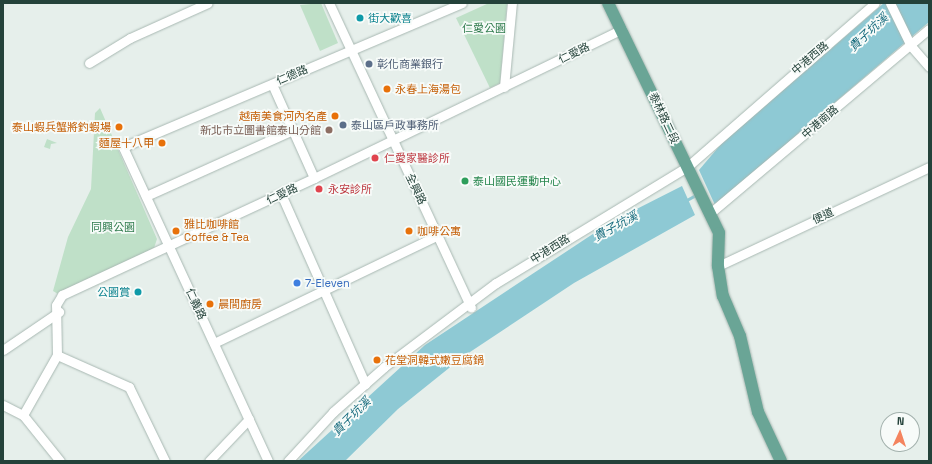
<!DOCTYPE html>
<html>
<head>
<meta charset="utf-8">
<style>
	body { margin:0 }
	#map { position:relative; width:932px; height:464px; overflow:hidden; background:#e6efeb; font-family:"Space Grotesk","Noto Sans TC",sans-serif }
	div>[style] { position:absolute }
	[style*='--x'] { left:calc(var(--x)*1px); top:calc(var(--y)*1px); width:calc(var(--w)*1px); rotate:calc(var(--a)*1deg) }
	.green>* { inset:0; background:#bfe0c8 }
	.water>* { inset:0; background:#8ec9d4 }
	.stream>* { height:2.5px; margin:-1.25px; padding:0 1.25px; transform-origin:1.25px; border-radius:1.25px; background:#8ec9d4 }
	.roads { filter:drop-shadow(0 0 1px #a8b8b2) drop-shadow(0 0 1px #a8b8b2) }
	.minor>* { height:9px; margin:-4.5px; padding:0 4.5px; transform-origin:4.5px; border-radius:4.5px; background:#fff }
	.major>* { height:12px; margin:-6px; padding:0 6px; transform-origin:6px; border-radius:6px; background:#6aa596 }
	.dots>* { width:11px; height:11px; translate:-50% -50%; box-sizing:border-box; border:2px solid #f7fbf9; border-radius:50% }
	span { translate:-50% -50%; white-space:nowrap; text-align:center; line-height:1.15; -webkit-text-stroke:3.5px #f7fbf9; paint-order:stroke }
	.culture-label { font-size:11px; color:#0d838f }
	.left { translate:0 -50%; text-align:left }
	.right { translate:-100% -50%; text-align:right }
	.park-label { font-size:11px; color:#2d7a4b }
	.street-label { font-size:11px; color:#24423a }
	.service-label { font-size:11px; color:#4e5e75 }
	.food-label { font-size:11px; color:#c56008 }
	.education-label { font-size:11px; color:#785e54 }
	.health-label { font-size:11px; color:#be3a42 }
	.leisure-label { font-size:11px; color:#27864d }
	.shop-label { font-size:11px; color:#366cbe }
	.water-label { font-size:12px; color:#1c6f80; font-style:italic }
	.frame { position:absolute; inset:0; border:4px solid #24423a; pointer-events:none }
	.north { position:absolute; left:880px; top:412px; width:40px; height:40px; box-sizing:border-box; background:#f7fbf9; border:1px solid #a3b1ad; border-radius:50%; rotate:3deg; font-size:11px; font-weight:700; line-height:16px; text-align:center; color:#24423a }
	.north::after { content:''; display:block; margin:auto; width:14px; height:18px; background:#f4845f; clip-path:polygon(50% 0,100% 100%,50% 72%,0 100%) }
</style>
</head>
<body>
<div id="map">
	<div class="green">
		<div style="clip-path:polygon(321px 3px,338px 43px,320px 51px,300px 5px)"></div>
		<div style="clip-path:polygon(489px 3px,507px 3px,500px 83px,490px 88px,456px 18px)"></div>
		<div style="clip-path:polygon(100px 108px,157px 239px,154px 248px,58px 294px,53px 291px,68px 237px,91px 189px,95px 113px)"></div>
		<div style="clip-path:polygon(47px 139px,57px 143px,51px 144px,50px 149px,44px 147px)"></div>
	</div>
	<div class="water">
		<div style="clip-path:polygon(884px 3px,929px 3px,929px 22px,715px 205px,699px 170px,722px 143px)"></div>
		<div style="clip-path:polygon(682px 186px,695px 215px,574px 283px,464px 356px,398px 409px,345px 461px,298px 461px,425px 345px,611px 222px)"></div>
	</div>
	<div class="stream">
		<div style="--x:685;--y:201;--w:13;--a:-29"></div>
	</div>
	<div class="roads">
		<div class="minor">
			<div style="--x:329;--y:3;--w:336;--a:65"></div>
			<div style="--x:890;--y:3;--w:48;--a:64"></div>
			<div style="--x:911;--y:46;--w:28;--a:49"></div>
			<div style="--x:89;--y:63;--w:48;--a:-31.4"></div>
			<div style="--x:130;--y:38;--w:85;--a:-24.2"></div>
			<div style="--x:272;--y:84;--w:103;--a:65.9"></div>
			<div style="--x:504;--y:87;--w:84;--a:-84.6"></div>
			<div style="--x:281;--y:194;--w:208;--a:66.1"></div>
			<div style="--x:146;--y:196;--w:161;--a:-24.2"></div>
			<div style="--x:709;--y:214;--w:287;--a:-40.1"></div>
			<div style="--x:718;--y:266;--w:233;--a:-25.1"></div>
			<div style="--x:214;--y:343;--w:249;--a:-25.7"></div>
			<div style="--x:3;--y:350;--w:68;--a:-34.2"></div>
			<div style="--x:57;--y:355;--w:79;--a:24"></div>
			<div style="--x:129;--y:387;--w:82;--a:64.1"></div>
			<div style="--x:3;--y:405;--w:22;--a:27"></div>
			<div style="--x:23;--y:415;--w:59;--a:51.2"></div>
			<div style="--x:23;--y:415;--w:69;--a:-60.5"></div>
			<div style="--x:57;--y:355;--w:50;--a:-91.1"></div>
			<div style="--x:56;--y:305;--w:12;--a:-59"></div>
			<div style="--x:62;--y:295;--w:278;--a:-24.9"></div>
			<div style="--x:314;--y:178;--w:342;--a:-25.8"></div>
			<div style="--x:209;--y:461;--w:58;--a:-46.4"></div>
			<div style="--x:268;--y:461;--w:346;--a:-114.8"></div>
			<div style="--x:123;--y:147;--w:368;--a:-23"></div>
			<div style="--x:288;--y:461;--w:67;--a:-47.4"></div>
			<div style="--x:333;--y:412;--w:68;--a:-41.4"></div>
			<div style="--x:384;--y:367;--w:140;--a:-36.9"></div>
			<div style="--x:496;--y:283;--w:223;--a:-31.3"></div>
			<div style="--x:687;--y:167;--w:249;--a:-41.1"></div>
		</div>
		<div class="major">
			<div style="--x:608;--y:3;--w:255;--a:64.2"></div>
			<div style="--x:719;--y:233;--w:33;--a:92"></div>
			<div style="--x:718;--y:266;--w:30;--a:81"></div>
			<div style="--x:723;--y:296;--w:43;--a:67"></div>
			<div style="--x:740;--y:336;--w:78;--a:76.7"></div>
			<div style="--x:758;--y:412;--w:54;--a:64.9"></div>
		</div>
	</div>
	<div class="dots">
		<div style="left:360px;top:18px;background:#0f9aa8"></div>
		<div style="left:369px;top:64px;background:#5c6f8a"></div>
		<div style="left:387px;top:89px;background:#e8710a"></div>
		<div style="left:335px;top:116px;background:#e8710a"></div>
		<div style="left:343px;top:125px;background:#5c6f8a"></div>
		<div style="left:119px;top:127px;background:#e8710a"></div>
		<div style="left:329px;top:130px;background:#8d6e63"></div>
		<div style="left:162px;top:143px;background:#e8710a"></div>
		<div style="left:375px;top:158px;background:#e0444e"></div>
		<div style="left:465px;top:181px;background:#2e9e5b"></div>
		<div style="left:319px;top:189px;background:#e0444e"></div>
		<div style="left:176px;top:231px;background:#e8710a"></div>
		<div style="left:409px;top:231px;background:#e8710a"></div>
		<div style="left:297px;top:283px;background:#3f7fe0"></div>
		<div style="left:138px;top:292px;background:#0f9aa8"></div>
		<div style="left:210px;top:304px;background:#e8710a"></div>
		<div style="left:377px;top:360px;background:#e8710a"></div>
	</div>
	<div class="culture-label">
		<span class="left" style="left:368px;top:18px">街大歡喜</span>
		<span class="right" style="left:130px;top:292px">公園賞</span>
	</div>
	<div class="park-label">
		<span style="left:484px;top:28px">仁愛公園</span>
		<span style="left:113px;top:227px">同興公園</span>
	</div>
	<div class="street-label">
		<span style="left:574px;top:53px;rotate:-26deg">仁愛路</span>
		<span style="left:810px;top:58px;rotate:-40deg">中港西路</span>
		<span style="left:292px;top:75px;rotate:-23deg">仁德路</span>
		<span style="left:664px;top:118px;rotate:65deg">泰林路二段</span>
		<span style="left:820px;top:122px;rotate:-41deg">中港南路</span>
		<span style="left:416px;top:189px;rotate:64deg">全興路</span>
		<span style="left:282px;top:194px;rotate:-25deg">仁愛路</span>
		<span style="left:823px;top:216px;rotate:-25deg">便道</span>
		<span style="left:550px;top:249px;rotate:-32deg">中港西路</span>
		<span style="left:196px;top:304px;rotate:65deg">仁義路</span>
	</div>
	<div class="service-label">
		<span class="left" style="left:377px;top:64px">彰化商業銀行</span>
		<span class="left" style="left:351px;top:125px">泰山區戶政事務所</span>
	</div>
	<div class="food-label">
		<span class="left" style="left:395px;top:89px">永春上海湯包</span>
		<span class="right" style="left:327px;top:116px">越南美食河內名產</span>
		<span class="right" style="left:111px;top:127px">泰山蝦兵蟹將釣蝦場</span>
		<span class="right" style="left:154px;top:143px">麵屋十八甲</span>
		<span class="left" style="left:184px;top:231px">雅比咖啡館<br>Coffee &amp; Tea</span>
		<span class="left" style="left:417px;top:231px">咖啡公寓</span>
		<span class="left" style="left:218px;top:304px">晨間廚房</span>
		<span class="left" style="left:385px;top:360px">花堂洞韓式嫩豆腐鍋</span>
	</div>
	<div class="education-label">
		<span class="right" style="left:321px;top:130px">新北市立圖書館泰山分館</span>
	</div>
	<div class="health-label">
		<span class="left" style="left:384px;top:158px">仁愛家醫診所</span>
		<span class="left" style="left:328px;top:189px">永安診所</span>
	</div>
	<div class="leisure-label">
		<span class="left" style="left:473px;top:181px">泰山國民運動中心</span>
	</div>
	<div class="shop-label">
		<span class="left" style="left:305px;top:283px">7-Eleven</span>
	</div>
	<div class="water-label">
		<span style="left:869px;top:33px;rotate:-43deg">貴子坑溪</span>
		<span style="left:616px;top:227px;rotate:-29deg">貴子坑溪</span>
		<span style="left:352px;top:417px;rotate:-45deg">貴子坑溪</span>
	</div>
	<div class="frame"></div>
	<div class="north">N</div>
</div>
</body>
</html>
